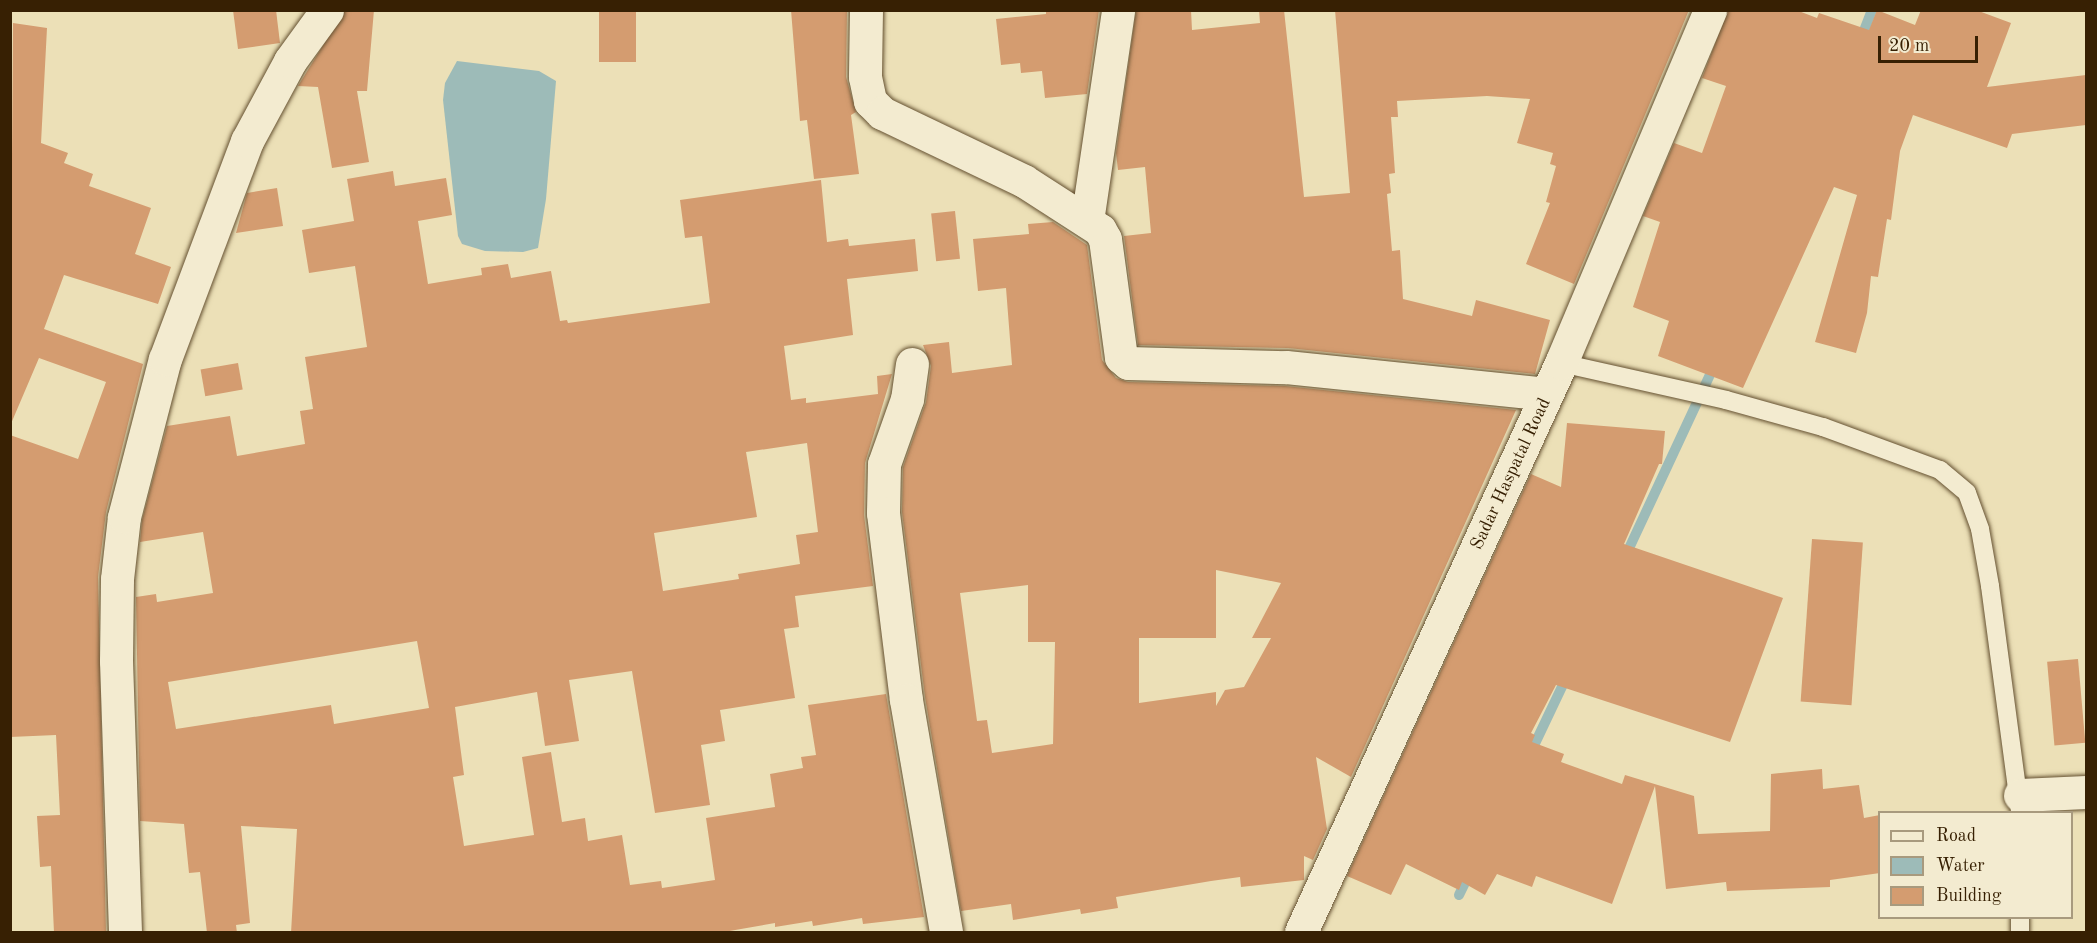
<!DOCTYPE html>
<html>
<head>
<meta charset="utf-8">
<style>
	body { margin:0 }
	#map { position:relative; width:2097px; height:943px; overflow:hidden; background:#ece0b7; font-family:"Old Standard TT",serif }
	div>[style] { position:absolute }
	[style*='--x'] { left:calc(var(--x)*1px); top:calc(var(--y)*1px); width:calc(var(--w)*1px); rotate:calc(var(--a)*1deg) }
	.water>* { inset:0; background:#9dbbb8 }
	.stream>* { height:10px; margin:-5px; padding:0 5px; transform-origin:5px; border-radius:5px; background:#9dbbb8 }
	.building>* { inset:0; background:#d49c70; transform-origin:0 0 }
	.roads { filter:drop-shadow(0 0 2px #645030) drop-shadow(0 0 2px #645030) }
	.service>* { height:18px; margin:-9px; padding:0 9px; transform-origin:9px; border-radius:9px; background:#f3ebd0 }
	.minor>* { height:33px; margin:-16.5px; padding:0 16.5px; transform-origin:16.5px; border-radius:16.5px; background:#f3ebd0 }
	.tertiary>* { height:33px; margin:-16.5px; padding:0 16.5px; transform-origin:16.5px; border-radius:16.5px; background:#f3ebd0 }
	span { translate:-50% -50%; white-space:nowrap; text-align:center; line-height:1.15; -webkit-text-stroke:4.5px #f3ebd0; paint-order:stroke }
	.street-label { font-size:18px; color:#372003 }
	.frame { position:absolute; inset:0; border:12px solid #372003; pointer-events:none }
	.legend { position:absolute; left:1878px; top:811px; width:195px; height:108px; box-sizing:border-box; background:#f3ebd0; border:2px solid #a89a7e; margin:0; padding:8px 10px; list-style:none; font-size:18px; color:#372003 }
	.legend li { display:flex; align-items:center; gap:12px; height:30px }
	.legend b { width:30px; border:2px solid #a89a7e }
	.scale { position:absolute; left:1878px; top:36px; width:100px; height:27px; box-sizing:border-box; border:3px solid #372003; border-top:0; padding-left:8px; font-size:18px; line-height:21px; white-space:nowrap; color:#372003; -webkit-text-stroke:4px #f3ebd0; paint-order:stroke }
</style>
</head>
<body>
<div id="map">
	<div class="water">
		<div style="clip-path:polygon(457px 61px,539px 71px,556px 81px,546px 199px,538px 248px,523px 252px,485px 251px,462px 244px,458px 236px,443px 100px,445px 83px)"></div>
	</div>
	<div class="stream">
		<div style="--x:1860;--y:41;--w:33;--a:-69"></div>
		<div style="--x:1625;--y:557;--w:213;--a:-65"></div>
		<div style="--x:1530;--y:754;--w:86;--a:-64.6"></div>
		<div style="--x:1459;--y:895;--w:25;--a:-64"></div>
	</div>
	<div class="building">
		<div style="clip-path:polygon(233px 10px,276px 10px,280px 43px,238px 49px)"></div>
		<div style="clip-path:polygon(345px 10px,374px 10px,367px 91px,357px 91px,369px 162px,332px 168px,318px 87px,298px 86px)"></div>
		<div style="left:599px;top:10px;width:37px;height:52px"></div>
		<div style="clip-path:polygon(791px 10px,847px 10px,846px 77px,856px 112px,851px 115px,859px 174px,814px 179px,807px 120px,800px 121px)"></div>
		<div style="clip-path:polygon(1046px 10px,1099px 10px,1087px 94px,1045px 98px,1042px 71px,1021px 73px,1020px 63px,1001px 65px,996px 19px,1046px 14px)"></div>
		<div style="clip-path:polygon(1136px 10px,1191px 10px,1192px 30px,1260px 23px,1259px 10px,1284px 10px,1304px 197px,1350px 193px,1335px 10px,1689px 10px,1574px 284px,1526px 264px,1550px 203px,1546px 202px,1556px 166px,1550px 164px,1553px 153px,1517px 143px,1530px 99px,1487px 96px,1397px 101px,1398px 117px,1391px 117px,1395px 173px,1389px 174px,1391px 193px,1387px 194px,1392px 251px,1400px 250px,1403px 299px,1472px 316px,1476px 300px,1550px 320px,1535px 374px,1288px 348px,1138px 345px,1124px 236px,1151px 233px,1145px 167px,1118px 170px,1116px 153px)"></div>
		<div style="clip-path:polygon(1728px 10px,1796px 10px,1817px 18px,1819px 13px,1869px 30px,1877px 10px,1915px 25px,1921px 10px,1976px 10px,2011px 23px,1987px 87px,2086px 75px,2086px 125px,2012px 134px,2007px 148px,1913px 115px,1900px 151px,1891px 220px,1887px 219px,1878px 277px,1871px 276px,1867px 313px,1856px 353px,1815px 342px,1857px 195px,1834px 187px,1743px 388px,1658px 356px,1669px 321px,1633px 307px,1660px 222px,1643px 216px,1674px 143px,1702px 153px,1726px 86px,1702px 78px)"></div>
		<div style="clip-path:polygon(13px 23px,47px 28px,41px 143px,68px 153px,64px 163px,93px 174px,89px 186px,151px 208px,135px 254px,171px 267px,158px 304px,64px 275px,44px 329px,143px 364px,106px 512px,98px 577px,106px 933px,54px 933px,51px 866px,40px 867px,37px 816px,60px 815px,56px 735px,10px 737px,10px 435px,78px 459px,106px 382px,39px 358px,10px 426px)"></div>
		<div style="clip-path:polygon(evenodd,393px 171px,395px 186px,446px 178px,452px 215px,418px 221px,428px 284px,482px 275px,481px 268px,508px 264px,511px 278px,551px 271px,560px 321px,567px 320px,568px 323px,710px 303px,702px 236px,685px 238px,680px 200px,821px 180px,827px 242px,848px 239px,849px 246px,915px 239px,918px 271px,847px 279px,853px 335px,784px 346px,791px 400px,806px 398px,806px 403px,878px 394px,877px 376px,892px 374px,865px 463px,864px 515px,873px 586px,795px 596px,799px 627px,784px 629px,795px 698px,720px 710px,725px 741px,701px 745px,710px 805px,655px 813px,632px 671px,569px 680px,579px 741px,545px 746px,537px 692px,455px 707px,464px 775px,453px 777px,464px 846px,534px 835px,522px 757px,551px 752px,562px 822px,585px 818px,588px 841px,622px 835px,630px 885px,661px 881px,662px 888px,715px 880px,706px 818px,775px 807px,770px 774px,803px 768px,801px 757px,816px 755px,808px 705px,886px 694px,924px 917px,863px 924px,862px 918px,813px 926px,812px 921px,775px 927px,775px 923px,718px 933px,291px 933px,297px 829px,241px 826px,250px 923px,236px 925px,237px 933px,207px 933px,200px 872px,189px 873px,184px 824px,140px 821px,136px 597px,156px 594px,157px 602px,213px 593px,203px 532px,140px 542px,142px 520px,167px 426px,230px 416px,237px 456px,305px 444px,300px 411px,313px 409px,305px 357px,367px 347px,355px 266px,309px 273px,302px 230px,354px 221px,347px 179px,393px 171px,807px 443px,818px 532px,796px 535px,800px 564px,738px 574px,739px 579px,663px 591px,654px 533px,757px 517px,746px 452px,807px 443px,393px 171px,417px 641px,429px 708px,334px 724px,331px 705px,176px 729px,168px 682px,417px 641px)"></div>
		<div style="clip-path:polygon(277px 188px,283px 226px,236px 233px,247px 193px)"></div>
		<div style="left:955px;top:211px;width:48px;height:24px;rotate:84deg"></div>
		<div style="clip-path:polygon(evenodd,1053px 222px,1087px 245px,1102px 360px,1116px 378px,1128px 382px,1285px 386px,1516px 410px,1351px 777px,1316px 757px,1327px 829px,1313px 860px,1304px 856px,1304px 880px,1241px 887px,1240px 877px,1211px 881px,1116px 897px,1118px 908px,1081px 914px,1080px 909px,1013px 920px,1011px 904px,961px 911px,925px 697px,902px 512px,903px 467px,926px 402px,931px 366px,923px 345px,949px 342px,952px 373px,1012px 365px,1006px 288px,978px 291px,973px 239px,1029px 234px,1028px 224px,1053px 222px,1216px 570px,1281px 583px,1252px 638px,1271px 638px,1244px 687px,1225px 690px,1216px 706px,1216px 692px,1139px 703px,1139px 638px,1216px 638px,1216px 570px,1053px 222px,1028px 585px,1028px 642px,1055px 642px,1053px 744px,992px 753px,987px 720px,977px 721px,960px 593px,1028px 585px)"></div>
		<div style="left:238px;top:363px;width:27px;height:38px;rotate:80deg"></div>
		<div style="clip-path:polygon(1567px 423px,1665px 431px,1662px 464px,1659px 464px,1624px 544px,1783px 598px,1730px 742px,1556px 685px,1531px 733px,1535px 735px,1532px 742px,1564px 754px,1561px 762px,1622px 784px,1625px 775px,1694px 796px,1698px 834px,1770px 831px,1771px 774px,1822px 769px,1823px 789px,1859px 785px,1864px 818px,1880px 815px,1880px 873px,1830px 880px,1830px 887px,1727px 891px,1726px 882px,1666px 889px,1655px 786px,1612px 904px,1536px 876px,1532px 887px,1497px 874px,1485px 895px,1462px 882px,1459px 890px,1406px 864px,1391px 895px,1347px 876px,1531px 474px,1561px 487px)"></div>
		<div style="left:1812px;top:539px;width:51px;height:163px;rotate:4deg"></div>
		<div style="left:2078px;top:659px;width:84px;height:31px;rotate:85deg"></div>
	</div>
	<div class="roads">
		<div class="service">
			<div style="--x:1561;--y:363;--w:169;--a:12.6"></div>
			<div style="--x:1726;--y:400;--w:101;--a:15.6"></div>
			<div style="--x:1823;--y:427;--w:125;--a:20.2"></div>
			<div style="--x:1940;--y:470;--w:35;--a:40"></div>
			<div style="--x:1967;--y:493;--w:38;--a:70"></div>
			<div style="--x:1980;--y:529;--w:58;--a:80"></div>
			<div style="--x:1990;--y:586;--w:228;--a:82.4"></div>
			<div style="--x:2020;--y:932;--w:14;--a:-90"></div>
		</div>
		<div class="minor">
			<div style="--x:866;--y:10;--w:67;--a:90.9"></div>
			<div style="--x:865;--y:77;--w:25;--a:78"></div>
			<div style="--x:870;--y:101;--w:17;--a:45"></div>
			<div style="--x:882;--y:113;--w:157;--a:25.6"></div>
			<div style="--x:1024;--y:181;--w:90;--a:32.8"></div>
			<div style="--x:1100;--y:230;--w:10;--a:61"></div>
			<div style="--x:1105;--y:239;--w:119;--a:82.3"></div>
			<div style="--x:1121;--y:357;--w:9;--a:41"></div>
			<div style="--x:1128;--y:363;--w:158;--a:1.5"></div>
			<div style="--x:1286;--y:367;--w:262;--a:5.9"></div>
			<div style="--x:1087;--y:221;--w:213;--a:-81.6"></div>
			<div style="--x:912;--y:364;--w:35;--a:98"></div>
			<div style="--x:907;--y:399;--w:69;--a:109.5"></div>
			<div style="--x:884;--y:464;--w:49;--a:91.2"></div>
			<div style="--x:883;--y:513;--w:188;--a:83"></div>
			<div style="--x:906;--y:700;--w:235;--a:80.2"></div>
			<div style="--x:2020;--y:795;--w:66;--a:-2.6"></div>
			<div style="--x:125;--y:932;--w:271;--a:-91.9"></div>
			<div style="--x:116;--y:661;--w:82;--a:-89.3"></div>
			<div style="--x:117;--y:579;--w:62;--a:-83.6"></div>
			<div style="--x:124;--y:517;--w:163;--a:-75.5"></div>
			<div style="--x:165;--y:359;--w:233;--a:-69.4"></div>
			<div style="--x:247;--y:141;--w:91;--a:-61.7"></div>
			<div style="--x:290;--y:61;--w:63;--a:-54"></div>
		</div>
		<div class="tertiary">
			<div style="--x:1301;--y:932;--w:626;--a:-65.44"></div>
			<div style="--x:1561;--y:363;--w:383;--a:-67.1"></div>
		</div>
	</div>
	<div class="street-label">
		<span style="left:1511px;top:474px;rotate:-65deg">Sadar Haspatal Road</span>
	</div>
	<div class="frame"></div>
	<ul class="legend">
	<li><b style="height:8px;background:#f3ebd0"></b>Road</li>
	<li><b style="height:16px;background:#9dbbb8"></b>Water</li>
	<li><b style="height:16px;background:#d49c70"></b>Building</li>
	</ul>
	<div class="scale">20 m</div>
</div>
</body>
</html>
